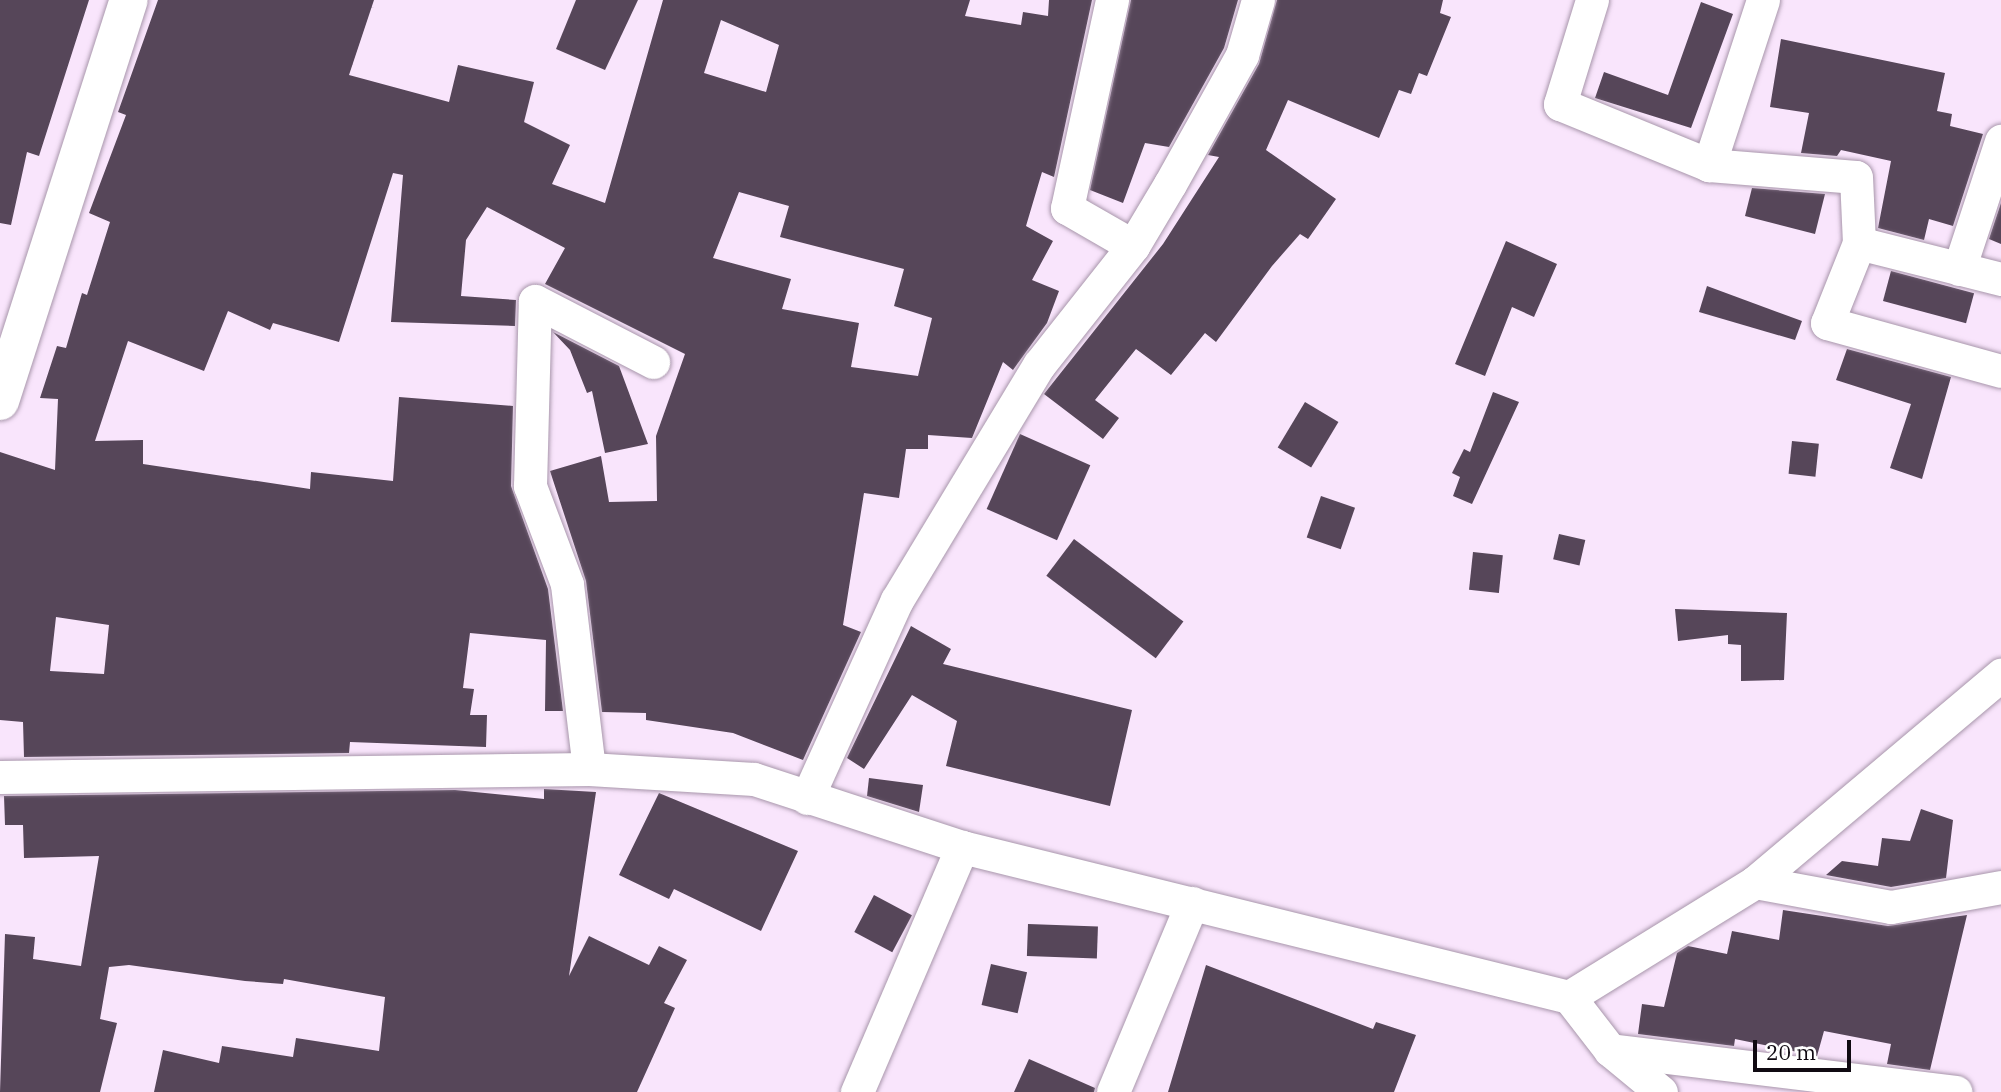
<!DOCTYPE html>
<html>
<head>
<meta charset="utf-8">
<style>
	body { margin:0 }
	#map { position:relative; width:2001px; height:1092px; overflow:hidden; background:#f9e5fc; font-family:"IBM Plex Serif",serif }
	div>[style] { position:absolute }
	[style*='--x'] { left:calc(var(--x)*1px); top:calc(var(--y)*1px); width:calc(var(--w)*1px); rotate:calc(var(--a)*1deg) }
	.building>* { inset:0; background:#564659; transform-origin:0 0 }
	.roads { filter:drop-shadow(0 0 2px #a896ab) drop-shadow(0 0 2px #a896ab) }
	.minor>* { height:33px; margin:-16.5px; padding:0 16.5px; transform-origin:16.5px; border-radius:16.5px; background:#fff }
	.major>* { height:38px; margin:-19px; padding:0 19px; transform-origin:19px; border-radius:19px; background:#fff }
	span { translate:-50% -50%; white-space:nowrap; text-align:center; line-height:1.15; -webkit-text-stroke:7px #fff; paint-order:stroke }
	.scale { position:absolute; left:1753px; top:1040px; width:98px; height:32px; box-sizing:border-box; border:4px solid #100a12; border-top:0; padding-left:9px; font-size:21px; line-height:24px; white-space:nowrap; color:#100a12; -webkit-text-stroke:5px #fff; paint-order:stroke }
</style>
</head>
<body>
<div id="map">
	<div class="building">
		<div style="clip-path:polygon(0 0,89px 0,39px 156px,27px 152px,11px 225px,0 223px)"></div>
		<div style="clip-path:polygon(evenodd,158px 0,374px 0,349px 75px,449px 102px,458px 65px,534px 82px,524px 122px,570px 145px,552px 184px,605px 203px,663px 0,970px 0,965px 16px,1021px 25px,1023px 12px,1048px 16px,1049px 0,1092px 0,1054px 177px,1042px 172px,1026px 226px,1053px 241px,1032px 280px,1059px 291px,1047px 323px,1013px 370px,1003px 362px,972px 438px,928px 435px,928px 449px,906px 449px,899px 498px,864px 493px,843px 625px,861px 632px,803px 760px,733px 733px,646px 720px,646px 713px,602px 712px,586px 581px,550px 471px,601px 456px,609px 502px,657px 501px,656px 436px,685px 354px,545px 284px,565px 248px,487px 207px,466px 240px,461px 296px,516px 300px,515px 326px,391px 322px,403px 175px,393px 173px,339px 342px,273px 323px,270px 330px,228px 311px,204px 371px,128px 341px,95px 441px,143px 440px,143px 464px,310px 489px,311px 472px,393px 481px,399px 397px,513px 406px,511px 486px,548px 589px,563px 711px,545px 711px,546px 640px,470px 633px,463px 688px,474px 689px,470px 715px,487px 715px,486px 747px,350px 742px,349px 753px,24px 757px,23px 722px,0 720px,0 452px,55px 470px,58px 399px,40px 398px,57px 346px,66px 348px,82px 293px,87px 295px,110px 222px,89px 213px,126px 115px,118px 112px,158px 0,721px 20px,779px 45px,766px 92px,704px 73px,721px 20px,158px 0,739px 192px,789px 206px,780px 237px,904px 269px,894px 306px,932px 318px,918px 376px,851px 367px,859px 323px,782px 309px,791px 279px,713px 258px,739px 192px,158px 0,56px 617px,109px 625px,104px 674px,50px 671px,56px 617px)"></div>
		<div style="clip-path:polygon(576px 0,638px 0,605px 70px,556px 49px)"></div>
		<div style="clip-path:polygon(1131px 0,1238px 0,1224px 48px,1169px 147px,1145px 143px,1123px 203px,1090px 190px)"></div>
		<div style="clip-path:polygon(1277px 0,1443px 0,1440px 13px,1451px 17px,1427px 76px,1419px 73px,1411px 94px,1399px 90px,1379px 138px,1288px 100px,1266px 150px,1336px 199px,1308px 239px,1300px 234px,1272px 266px,1216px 342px,1205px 333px,1171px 375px,1136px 349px,1095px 400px,1119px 418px,1103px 439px,1044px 394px,1163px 244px,1219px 157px,1208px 155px,1259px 64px)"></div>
		<div style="clip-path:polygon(1701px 2px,1733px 14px,1691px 128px,1595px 98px,1604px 72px,1668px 95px)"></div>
		<div style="clip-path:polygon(1781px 39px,1945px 73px,1937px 111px,1952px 114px,1950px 126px,1983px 134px,1953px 226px,1929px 219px,1924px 240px,1878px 228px,1891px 161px,1841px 150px,1837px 156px,1801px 153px,1809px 113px,1770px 107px)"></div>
		<div style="clip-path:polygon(1752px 188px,1825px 194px,1815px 234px,1745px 216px)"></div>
		<div style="clip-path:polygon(2001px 203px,2001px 244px,1989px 239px)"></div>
		<div style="clip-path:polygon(1506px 241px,1557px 264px,1534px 317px,1512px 307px,1485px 376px,1455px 364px)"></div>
		<div style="left:1891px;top:271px;width:86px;height:31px;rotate:15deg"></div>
		<div style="clip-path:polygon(1707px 286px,1802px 321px,1795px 340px,1699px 312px)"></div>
		<div style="clip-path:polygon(553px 332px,619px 366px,648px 444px,605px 453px,592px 391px,587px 393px,570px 350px)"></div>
		<div style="clip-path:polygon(1847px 349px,1951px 377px,1922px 479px,1890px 468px,1911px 404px,1836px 380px)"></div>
		<div style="clip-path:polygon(1493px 392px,1519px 402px,1472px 504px,1453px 496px,1460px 477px,1452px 473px,1464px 449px,1470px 452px)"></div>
		<div style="left:1305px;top:402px;width:39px;height:53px;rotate:31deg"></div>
		<div style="left:1020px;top:434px;width:77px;height:82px;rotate:24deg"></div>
		<div style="left:1792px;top:441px;width:27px;height:33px;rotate:6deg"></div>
		<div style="left:1321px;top:496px;width:36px;height:44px;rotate:19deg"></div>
		<div style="left:1559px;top:534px;width:27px;height:26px;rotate:13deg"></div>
		<div style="left:1074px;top:539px;width:137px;height:46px;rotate:37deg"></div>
		<div style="left:1473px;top:552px;width:30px;height:38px;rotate:6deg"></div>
		<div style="clip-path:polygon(1675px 609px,1787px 613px,1784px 680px,1741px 681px,1741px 645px,1728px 644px,1728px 635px,1678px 641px)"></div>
		<div style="clip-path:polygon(911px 626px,951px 649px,943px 664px,1132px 710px,1110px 806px,946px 766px,957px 721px,912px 695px,864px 769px,847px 758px)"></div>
		<div style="clip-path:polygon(869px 778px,923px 785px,919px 812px,867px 796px)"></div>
		<div style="clip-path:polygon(544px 789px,596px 792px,569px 976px,589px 936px,649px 965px,659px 946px,687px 960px,664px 1003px,675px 1008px,637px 1092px,154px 1092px,163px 1050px,219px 1063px,222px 1046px,293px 1057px,296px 1038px,379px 1051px,385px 997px,284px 979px,283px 984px,245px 981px,129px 965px,109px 967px,100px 1019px,117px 1023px,100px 1092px,0 1092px,5px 934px,35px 937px,33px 959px,81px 966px,99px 856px,24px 858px,23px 825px,5px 825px,4px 796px,455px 790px,544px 799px)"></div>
		<div style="clip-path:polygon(659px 793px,798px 851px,761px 931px,674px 889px,669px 899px,619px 875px)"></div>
		<div style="clip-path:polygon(1921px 809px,1953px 820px,1946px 878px,1891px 887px,1826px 875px,1842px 861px,1878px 866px,1882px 838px,1910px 841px)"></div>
		<div style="left:874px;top:895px;width:43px;height:42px;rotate:28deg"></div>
		<div style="clip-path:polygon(1783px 910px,1888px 926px,1967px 915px,1930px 1070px,1887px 1064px,1891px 1044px,1824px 1031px,1817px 1056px,1735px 1039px,1734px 1046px,1638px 1034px,1642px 1004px,1664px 1007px,1677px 953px,1688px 946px,1727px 954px,1732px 931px,1779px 940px)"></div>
		<div style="left:1028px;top:924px;width:70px;height:32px;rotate:2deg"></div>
		<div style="left:991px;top:964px;width:37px;height:42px;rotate:13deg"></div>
		<div style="clip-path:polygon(1206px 965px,1373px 1029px,1376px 1022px,1416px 1035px,1394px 1092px,1168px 1092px)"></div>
		<div style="clip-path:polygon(1029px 1059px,1095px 1088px,1094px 1092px,1014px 1092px)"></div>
	</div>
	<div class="roads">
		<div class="minor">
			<div style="--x:1112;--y:0;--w:213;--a:102.2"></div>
			<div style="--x:1067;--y:208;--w:76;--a:29.9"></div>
			<div style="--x:1592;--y:0;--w:109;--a:107.1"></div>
			<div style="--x:1560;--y:104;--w:161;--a:22.3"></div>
			<div style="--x:1763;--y:0;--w:174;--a:108.1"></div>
			<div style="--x:1709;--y:165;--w:147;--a:4.7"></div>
			<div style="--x:1856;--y:177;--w:66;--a:87.4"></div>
			<div style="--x:1959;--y:269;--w:135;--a:-71.8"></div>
			<div style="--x:2001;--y:279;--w:146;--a:-165.8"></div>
			<div style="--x:1859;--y:243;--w:86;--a:111.8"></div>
			<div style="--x:1827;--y:323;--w:180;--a:15.4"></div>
			<div style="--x:589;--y:769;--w:186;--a:-96.8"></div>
			<div style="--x:567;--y:584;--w:105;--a:-110.7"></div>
			<div style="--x:530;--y:486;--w:185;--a:-88.5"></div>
			<div style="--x:535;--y:301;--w:133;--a:27.3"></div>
			<div style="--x:0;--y:777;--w:589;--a:-0.78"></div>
			<div style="--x:589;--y:769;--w:165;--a:3.5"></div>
			<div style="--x:754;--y:779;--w:219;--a:18.1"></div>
			<div style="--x:962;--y:847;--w:267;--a:113.2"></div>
			<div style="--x:807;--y:798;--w:217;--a:-65.6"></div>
			<div style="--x:897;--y:600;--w:275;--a:-58.9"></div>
			<div style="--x:1039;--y:365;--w:152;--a:-51.7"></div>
			<div style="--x:1133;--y:246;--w:72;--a:-59.2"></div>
			<div style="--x:1170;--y:184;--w:148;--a:-60.8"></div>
			<div style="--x:1242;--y:55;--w:57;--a:-73.8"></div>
			<div style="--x:962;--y:847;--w:625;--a:13.88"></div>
			<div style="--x:1569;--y:997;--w:219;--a:-31.7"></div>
			<div style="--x:1755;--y:882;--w:322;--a:-40.1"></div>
			<div style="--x:1755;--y:882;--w:138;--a:10.4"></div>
			<div style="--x:1891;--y:907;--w:112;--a:-10.3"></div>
			<div style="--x:1569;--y:997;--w:67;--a:52.3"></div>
			<div style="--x:1610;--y:1050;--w:66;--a:39.5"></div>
			<div style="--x:1610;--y:1050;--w:348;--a:6.9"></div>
			<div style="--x:1113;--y:1092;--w:205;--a:-67.3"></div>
		</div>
		<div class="major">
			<div style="--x:0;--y:401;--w:421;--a:-72.2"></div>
		</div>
	</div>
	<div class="scale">20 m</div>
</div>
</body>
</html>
